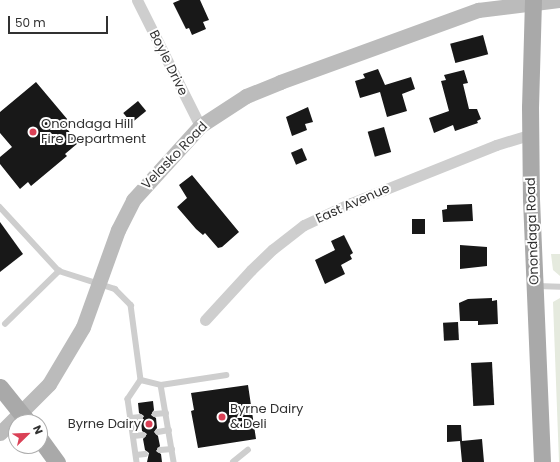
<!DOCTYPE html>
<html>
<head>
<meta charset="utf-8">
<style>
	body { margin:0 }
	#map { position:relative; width:560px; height:462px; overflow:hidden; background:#fff; font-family:Poppins,sans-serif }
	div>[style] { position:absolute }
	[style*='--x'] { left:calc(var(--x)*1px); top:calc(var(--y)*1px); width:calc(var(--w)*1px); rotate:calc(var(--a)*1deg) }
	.green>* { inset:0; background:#e5eade }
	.building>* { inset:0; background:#181818; transform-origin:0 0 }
	.lane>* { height:5.5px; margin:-2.75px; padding:0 2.75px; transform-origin:2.75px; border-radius:2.75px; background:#cecece }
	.street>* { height:11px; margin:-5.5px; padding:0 5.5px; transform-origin:5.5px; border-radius:5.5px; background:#cecece }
	.secondary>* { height:15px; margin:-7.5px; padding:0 7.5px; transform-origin:7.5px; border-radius:7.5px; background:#bbb }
	.primary>* { height:17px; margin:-8.5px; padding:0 8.5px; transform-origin:8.5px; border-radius:8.5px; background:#a9a9a9 }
	.dots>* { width:11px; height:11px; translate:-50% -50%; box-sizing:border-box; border:2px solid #fff; border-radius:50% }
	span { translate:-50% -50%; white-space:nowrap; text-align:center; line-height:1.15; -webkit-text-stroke:4px #fff; paint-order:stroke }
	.street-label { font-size:13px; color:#313131 }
	.poi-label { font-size:13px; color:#313131 }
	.left { translate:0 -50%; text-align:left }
	.right { translate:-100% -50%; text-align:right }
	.north { position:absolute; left:8px; top:414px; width:40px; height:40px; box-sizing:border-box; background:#fff; border:1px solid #adadad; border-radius:50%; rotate:67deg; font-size:11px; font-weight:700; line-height:16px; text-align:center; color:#313131 }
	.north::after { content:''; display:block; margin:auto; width:14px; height:18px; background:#da4156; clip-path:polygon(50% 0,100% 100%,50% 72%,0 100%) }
	.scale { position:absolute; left:8px; top:16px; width:100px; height:18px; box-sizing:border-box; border:2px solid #313131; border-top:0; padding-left:5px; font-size:12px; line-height:14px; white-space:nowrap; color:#313131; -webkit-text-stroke:3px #fff; paint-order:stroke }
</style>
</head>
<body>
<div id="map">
	<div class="green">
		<div style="clip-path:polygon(551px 254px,560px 254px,560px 276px,553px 270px)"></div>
		<div style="clip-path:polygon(560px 298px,560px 462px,559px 462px,553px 302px)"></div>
	</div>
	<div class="building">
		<div style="clip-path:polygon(180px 0,200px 0,209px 20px,203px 22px,206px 29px,192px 35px,189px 28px,186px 29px,173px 3px)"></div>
		<div style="left:483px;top:35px;width:20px;height:34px;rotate:75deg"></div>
		<div style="clip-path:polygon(378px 69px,385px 85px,411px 77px,415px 89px,402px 94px,407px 111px,387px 117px,380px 92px,360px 98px,355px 81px,365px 78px,363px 74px)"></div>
		<div style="clip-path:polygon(464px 70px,468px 83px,463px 84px,469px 109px,477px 109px,481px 119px,477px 121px,478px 123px,455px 131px,453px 125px,434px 133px,429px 118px,449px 111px,441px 81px,446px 80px,444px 75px)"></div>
		<div style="clip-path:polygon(36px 82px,73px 126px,68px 130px,78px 143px,65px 154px,67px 156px,31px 186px,28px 182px,20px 189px,0 164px,0 157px,12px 147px,0 133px,0 112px)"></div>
		<div style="left:138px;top:101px;width:13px;height:19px;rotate:51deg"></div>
		<div style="clip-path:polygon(308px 107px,313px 122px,305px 124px,307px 130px,292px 136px,286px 117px)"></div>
		<div style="left:384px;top:127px;width:26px;height:17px;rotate:74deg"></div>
		<div style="left:302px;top:148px;width:13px;height:12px;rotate:67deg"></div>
		<div style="clip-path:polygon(192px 175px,239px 232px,222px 247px,218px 248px,205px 233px,203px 235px,196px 229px,177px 207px,187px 198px,179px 185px)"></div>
		<div style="clip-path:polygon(472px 204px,473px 221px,443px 222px,442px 210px,447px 209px,447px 205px)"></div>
		<div style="left:425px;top:219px;width:15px;height:13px;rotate:90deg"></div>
		<div style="clip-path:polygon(0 222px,23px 254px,0 272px)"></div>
		<div style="clip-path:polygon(344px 235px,353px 253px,350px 255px,352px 259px,341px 265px,345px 274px,325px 284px,315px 260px,335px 250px,331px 241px)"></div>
		<div style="clip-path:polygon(460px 245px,487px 247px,487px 266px,460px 269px)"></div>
		<div style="clip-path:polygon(492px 298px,492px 301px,497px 300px,498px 324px,478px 325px,478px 321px,460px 321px,459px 303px,468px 299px)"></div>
		<div style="left:458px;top:322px;width:18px;height:15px;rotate:87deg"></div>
		<div style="left:492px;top:362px;width:43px;height:21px;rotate:87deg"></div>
		<div style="clip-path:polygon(248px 385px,256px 439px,198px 448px,191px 411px,194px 410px,191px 393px)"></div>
		<div style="clip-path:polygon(153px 401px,154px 410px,151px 415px,156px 418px,157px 428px,154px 432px,158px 436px,160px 446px,156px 451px,161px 454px,162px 462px,147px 462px,149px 453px,145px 450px,143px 439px,147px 434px,142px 431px,141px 421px,144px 416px,139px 413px,138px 403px)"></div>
		<div style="clip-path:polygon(447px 425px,461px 425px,462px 441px,482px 439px,484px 462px,462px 462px,460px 441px,447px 442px)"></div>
	</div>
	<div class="lane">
		<div style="--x:0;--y:207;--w:87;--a:47.3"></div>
		<div style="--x:59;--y:271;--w:59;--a:17.8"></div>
		<div style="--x:115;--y:289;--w:23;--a:45"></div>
		<div style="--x:131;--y:305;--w:76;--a:82.4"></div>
		<div style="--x:141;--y:380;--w:23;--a:124"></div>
		<div style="--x:128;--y:399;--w:64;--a:81.9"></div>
		<div style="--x:537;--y:286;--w:23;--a:2"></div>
		<div style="--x:5;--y:324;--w:76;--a:-44.5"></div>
		<div style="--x:141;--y:380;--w:21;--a:14"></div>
		<div style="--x:161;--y:385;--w:66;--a:-8.7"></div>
		<div style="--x:161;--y:385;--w:78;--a:80.4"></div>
		<div style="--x:155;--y:414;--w:11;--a:-5"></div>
		<div style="--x:131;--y:418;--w:9;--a:-6"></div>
		<div style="--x:158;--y:432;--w:11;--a:-10"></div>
		<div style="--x:133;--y:436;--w:10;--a:-6"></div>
		<div style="--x:160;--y:450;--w:12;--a:-5"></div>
		<div style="--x:136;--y:455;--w:9;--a:-6"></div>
		<div style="--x:233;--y:462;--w:19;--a:-39"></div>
	</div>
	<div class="street">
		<div style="--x:137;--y:0;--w:141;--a:63.4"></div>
		<div style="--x:205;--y:320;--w:68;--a:-47.4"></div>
		<div style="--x:251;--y:270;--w:30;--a:-44"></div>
		<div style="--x:273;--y:249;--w:39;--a:-38"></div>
		<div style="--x:304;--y:225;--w:52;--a:-25.1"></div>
		<div style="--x:351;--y:203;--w:156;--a:-21.8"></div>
		<div style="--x:496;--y:145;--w:37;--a:-17"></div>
	</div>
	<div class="secondary">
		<div style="--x:0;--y:433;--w:69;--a:-45"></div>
		<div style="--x:49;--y:384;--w:66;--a:-59.2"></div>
		<div style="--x:83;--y:327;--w:103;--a:-70.2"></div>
		<div style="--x:118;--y:230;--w:34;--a:-63"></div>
		<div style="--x:133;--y:200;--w:100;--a:-47.8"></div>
		<div style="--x:200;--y:126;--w:55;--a:-33.1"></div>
		<div style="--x:246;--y:96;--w:37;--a:-22"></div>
		<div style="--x:280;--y:82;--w:211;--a:-20"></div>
		<div style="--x:478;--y:10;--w:83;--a:-7"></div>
	</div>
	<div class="primary">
		<div style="--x:533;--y:0;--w:107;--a:91.6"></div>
		<div style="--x:530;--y:107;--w:92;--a:89.4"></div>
		<div style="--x:531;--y:199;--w:263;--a:87.6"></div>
		<div style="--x:0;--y:387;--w:45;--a:51.3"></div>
		<div style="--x:40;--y:439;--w:29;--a:54"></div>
	</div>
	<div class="dots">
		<div style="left:33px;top:132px;background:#da4156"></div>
		<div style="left:222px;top:417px;background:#da4156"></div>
		<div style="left:149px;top:424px;background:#da4156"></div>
	</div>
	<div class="street-label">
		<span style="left:168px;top:63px;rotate:64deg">Boyle Drive</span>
		<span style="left:175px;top:156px;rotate:-46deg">Velasko Road</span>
		<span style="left:353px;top:204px;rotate:-24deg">East Avenue</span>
		<span style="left:533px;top:231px;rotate:-92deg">Onondaga Road</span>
	</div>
	<div class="poi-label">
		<span class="left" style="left:41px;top:132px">Onondaga Hill<br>Fire Department</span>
		<span class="left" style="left:230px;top:417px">Byrne Dairy<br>&amp; Deli</span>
		<span class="right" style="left:141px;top:424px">Byrne Dairy</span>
	</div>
	<div class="north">N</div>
	<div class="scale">50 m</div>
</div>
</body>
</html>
